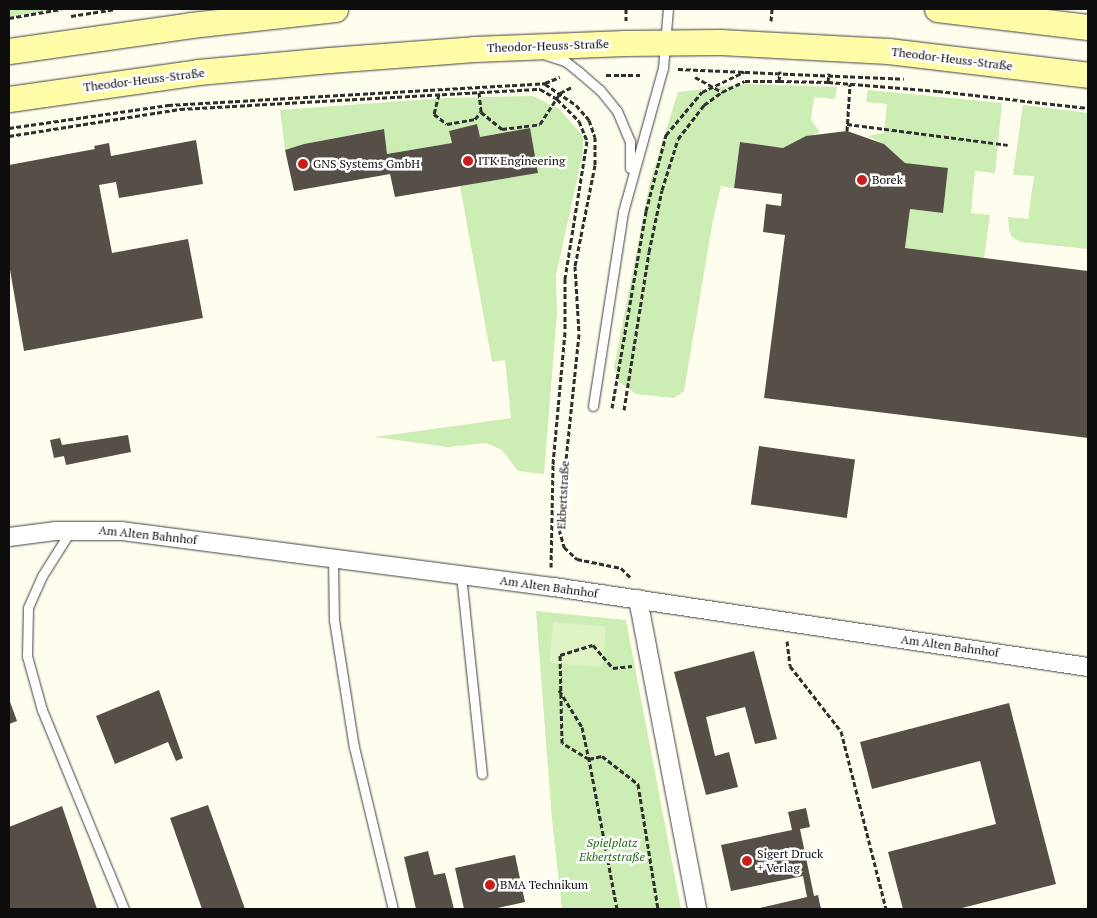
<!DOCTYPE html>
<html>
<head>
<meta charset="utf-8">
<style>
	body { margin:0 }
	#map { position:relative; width:1097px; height:918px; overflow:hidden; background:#fffded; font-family:"PT Serif",serif }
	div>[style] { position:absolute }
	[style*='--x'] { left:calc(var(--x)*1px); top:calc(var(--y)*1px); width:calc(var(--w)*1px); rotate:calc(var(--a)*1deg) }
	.green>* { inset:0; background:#ccedb3 }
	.pitch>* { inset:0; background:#e0f3c5; transform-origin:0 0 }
	.building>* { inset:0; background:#564f48; transform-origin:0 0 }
	.path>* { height:3px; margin-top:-1.5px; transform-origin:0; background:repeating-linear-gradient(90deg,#2f2f2f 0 5px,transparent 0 7.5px) }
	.roads { filter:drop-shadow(0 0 1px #404040) drop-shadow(0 0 1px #404040) }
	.service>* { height:9px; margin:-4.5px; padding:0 4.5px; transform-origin:4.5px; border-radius:4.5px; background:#fff }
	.minor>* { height:18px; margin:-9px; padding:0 9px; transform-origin:9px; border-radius:9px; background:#fff }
	.secondary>* { height:25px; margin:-12.5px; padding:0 12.5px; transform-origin:12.5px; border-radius:12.5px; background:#fffca8 }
	.dots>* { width:14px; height:14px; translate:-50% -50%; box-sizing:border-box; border:2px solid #fff; border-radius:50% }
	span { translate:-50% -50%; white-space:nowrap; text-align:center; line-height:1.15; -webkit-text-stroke:5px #fff; paint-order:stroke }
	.street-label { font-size:12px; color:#0d0d0d }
	.poi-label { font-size:12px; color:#0d0d0d }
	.left { translate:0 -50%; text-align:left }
	.park-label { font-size:12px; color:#236a18; font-style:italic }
	.frame { position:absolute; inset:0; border:10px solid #0d0d0d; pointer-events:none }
</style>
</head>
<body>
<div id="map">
	<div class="green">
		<div style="clip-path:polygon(9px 9px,56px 9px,9px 17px)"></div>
		<div style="clip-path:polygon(746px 84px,837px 87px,835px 99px,814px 97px,811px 120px,820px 132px,783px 148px,740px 142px,734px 188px,721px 186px,713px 220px,684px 391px,674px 398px,636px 394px,618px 381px,614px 367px,650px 182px,678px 92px)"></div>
		<div style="clip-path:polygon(868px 90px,1002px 103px,995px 173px,975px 171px,971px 213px,990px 215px,984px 258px,905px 248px,910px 209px,943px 213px,948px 169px,905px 163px,884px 144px,868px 136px,884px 133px,887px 104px,866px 102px)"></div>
		<div style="clip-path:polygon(533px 96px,559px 109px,583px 136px,583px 152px,556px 276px,557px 313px,544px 474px,518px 471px,502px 450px,486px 443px,447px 447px,375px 437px,511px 418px,505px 360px,492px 362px,460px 186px,538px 173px,530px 128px,480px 137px,477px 125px,449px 131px,452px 143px,387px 154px,383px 129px,304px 144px,285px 150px,280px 110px,445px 98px)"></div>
		<div style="clip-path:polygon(1023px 105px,1088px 113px,1088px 249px,1021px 242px,1012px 237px,1009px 230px,1008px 217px,1028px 219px,1034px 176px,1013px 175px)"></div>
		<div style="clip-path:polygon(536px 611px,626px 620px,681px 909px,562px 909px,552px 820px)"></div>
	</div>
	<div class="pitch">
		<div style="left:553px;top:622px;width:53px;height:41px;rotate:5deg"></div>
	</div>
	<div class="building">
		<div style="clip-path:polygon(477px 124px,480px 137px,530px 128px,538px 173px,395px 197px,390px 174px,294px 191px,285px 150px,304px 144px,384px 129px,387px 154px,452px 143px,449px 131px)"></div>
		<div style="clip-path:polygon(847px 131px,884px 144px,905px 163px,948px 168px,943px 213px,910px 209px,905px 248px,1088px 271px,1088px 438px,764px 398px,785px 235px,763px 232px,766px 204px,781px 206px,782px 194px,734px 188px,740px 142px,783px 148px,806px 136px)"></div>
		<div style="clip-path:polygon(196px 140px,203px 184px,119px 198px,116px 182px,99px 185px,112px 253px,188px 239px,203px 318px,24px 351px,9px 264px,9px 165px,95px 149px,94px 146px,109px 143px,111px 156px)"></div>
		<div style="clip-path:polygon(128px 435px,131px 452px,66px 465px,64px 456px,54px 458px,50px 440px,60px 438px,62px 445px)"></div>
		<div style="left:759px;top:446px;width:97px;height:59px;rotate:8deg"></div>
		<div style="clip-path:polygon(754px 651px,777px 739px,755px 744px,745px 707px,706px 717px,715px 756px,729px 752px,738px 787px,706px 795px,674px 672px)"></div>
		<div style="clip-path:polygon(159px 690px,183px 758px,176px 761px,168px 742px,115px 764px,96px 716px)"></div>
		<div style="clip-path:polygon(9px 699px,17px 721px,9px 724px)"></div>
		<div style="clip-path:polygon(1009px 703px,1056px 884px,958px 909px,903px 909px,888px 852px,996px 824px,980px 761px,872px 789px,860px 742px)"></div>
		<div style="clip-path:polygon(208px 805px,245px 909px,202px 909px,170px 818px)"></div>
		<div style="clip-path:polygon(62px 806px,97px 909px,9px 909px,9px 827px)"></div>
		<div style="clip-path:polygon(806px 808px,810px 827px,800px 829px,814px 896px,818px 895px,821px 909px,755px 909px,807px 897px,803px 876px,731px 891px,721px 845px,792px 830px,788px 812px)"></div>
		<div style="clip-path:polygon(428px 851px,434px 875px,445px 873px,454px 909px,416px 909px,404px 857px)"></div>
		<div style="clip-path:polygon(515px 855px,525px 902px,493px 909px,464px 909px,455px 868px)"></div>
	</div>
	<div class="path">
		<div style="--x:71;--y:16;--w:45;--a:-9"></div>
		<div style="--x:9;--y:18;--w:53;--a:-9.8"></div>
		<div style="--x:626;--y:21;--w:12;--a:-90"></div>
		<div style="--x:771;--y:21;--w:12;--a:-85"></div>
		<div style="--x:678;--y:69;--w:226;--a:2.5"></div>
		<div style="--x:606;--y:75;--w:34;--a:0"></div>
		<div style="--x:695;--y:77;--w:31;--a:29"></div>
		<div style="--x:779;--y:81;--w:49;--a:1.2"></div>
		<div style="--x:828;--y:82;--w:9;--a:-84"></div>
		<div style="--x:828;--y:82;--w:110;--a:4.7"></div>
		<div style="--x:938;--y:91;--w:151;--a:6.5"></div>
		<div style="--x:545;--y:84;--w:37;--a:34"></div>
		<div style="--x:576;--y:105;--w:20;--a:49"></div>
		<div style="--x:589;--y:120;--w:18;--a:71"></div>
		<div style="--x:595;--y:137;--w:28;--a:90"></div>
		<div style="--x:595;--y:165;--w:103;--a:101.2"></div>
		<div style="--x:575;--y:266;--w:68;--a:86.6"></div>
		<div style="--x:579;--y:334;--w:196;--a:95.9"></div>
		<div style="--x:559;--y:529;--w:19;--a:74"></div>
		<div style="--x:564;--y:547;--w:18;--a:43"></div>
		<div style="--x:577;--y:559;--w:45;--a:11.6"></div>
		<div style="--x:621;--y:568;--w:14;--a:45"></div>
		<div style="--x:479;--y:92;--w:20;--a:84"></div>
		<div style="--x:481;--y:112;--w:27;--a:39"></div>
		<div style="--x:502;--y:129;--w:38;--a:-7"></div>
		<div style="--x:540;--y:124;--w:37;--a:-57"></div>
		<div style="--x:560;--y:93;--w:13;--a:-27"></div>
		<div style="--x:439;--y:94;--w:21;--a:104"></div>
		<div style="--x:434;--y:114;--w:16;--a:38"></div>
		<div style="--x:447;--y:124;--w:28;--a:-10"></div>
		<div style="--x:475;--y:119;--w:9;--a:-49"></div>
		<div style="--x:847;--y:124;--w:162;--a:7.4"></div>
		<div style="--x:9;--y:128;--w:161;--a:-8.2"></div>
		<div style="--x:168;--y:105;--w:378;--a:-3.3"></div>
		<div style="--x:545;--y:83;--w:16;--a:-22"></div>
		<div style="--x:847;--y:131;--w:47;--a:-86.3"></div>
		<div style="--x:9;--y:136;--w:173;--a:-9"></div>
		<div style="--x:180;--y:109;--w:361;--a:-3.2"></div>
		<div style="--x:540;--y:89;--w:20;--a:30"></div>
		<div style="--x:557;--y:99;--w:31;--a:45"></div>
		<div style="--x:579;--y:121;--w:22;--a:68"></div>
		<div style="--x:587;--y:141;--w:140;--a:99.1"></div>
		<div style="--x:565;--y:279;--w:53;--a:90"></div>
		<div style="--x:565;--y:332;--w:134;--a:95.2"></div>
		<div style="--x:553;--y:465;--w:102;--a:91.1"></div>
		<div style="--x:612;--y:408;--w:200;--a:-80.2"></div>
		<div style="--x:646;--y:211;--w:79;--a:-75.3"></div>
		<div style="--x:666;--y:135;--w:56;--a:-50.1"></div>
		<div style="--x:702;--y:92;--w:47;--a:-25.5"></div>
		<div style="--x:624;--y:410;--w:160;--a:-81"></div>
		<div style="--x:649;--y:252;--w:63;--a:-78.2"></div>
		<div style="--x:662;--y:190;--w:53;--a:-72.6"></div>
		<div style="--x:678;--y:139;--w:43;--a:-52.6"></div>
		<div style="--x:704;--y:105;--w:22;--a:-36"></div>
		<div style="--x:722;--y:92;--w:25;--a:-26"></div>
		<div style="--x:745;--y:81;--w:34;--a:0"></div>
		<div style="--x:779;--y:81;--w:10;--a:-84"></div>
		<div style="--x:787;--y:641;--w:25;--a:83"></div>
		<div style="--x:790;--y:666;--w:83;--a:51.9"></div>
		<div style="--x:841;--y:731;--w:184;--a:75.8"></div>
		<div style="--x:559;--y:690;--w:44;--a:58.1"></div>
		<div style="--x:582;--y:727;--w:33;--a:78"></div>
		<div style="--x:589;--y:759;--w:13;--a:-13"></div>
		<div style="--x:602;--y:756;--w:46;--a:37.9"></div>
		<div style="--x:638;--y:784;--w:127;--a:80.9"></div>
		<div style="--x:617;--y:909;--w:153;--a:-100.6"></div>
		<div style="--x:589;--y:759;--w:31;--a:-149"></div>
		<div style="--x:562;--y:743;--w:88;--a:-91.3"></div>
		<div style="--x:560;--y:655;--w:34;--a:-17"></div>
		<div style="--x:593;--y:645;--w:30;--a:49"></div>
		<div style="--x:613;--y:668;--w:19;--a:-6"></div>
	</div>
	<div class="roads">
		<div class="service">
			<div style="--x:546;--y:55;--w:20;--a:18"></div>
			<div style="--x:565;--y:61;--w:18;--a:38"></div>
			<div style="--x:579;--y:72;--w:28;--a:41"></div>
			<div style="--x:600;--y:90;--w:27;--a:51"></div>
			<div style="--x:617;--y:111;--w:33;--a:67"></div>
			<div style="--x:630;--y:141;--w:27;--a:90"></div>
			<div style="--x:593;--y:406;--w:196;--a:-81.2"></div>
			<div style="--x:623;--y:212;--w:149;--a:-74.5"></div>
			<div style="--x:663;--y:68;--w:59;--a:-85.2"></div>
			<div style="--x:71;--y:530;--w:54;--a:122.2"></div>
			<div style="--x:42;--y:576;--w:35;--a:114"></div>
			<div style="--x:28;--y:608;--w:48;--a:91.2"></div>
			<div style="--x:27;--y:656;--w:56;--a:74.5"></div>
			<div style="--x:42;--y:710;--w:215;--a:67.6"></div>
			<div style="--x:333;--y:559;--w:61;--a:89.1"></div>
			<div style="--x:334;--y:620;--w:129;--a:81.1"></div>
			<div style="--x:354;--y:747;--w:167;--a:76.5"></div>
			<div style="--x:461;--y:575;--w:200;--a:84"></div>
		</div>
		<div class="minor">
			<div style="--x:9;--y:537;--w:46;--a:-7.4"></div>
			<div style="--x:55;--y:531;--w:67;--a:0"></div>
			<div style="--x:122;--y:531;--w:436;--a:7.4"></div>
			<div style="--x:554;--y:587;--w:540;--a:8.52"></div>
			<div style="--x:638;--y:599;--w:316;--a:79.2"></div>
		</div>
		<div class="secondary">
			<div style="--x:937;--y:9;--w:152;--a:6.8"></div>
			<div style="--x:9;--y:51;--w:184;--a:-8.1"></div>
			<div style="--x:191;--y:25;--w:145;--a:-6.3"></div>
			<div style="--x:9;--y:99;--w:191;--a:-8.1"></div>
			<div style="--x:198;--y:72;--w:132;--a:-5.2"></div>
			<div style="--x:329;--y:60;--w:145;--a:-4.3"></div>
			<div style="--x:474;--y:49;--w:151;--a:-2.3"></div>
			<div style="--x:625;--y:43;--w:95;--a:-0.6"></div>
			<div style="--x:720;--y:42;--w:168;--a:3.1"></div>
			<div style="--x:888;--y:51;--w:201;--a:6.8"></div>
		</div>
	</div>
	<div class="dots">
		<div style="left:468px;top:161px;background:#c81f1a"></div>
		<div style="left:303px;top:164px;background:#c81f1a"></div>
		<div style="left:862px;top:180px;background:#c81f1a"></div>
		<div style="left:747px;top:861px;background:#c81f1a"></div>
		<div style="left:490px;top:885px;background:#c81f1a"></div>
	</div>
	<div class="street-label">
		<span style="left:548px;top:46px;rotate:-2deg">Theodor-Heuss-Straße</span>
		<span style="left:952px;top:59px;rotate:7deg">Theodor-Heuss-Straße</span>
		<span style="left:144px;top:80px;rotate:-7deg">Theodor-Heuss-Straße</span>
		<span style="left:563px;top:495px;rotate:-87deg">Ekbertstraße</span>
		<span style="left:148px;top:535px;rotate:6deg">Am Alten Bahnhof</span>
		<span style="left:549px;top:587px;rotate:8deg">Am Alten Bahnhof</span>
		<span style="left:950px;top:646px;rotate:8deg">Am Alten Bahnhof</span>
	</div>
	<div class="poi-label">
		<span class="left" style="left:478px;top:161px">ITK Engineering</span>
		<span class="left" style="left:313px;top:164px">GNS Systems GmbH</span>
		<span class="left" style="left:872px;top:180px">Borek</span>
		<span class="left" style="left:757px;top:861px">Sigert Druck<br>+ Verlag</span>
		<span class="left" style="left:500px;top:885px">BMA Technikum</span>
	</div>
	<div class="park-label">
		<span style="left:612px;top:850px">Spielplatz<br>Ekbertstraße</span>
	</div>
	<div class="frame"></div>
</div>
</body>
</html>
